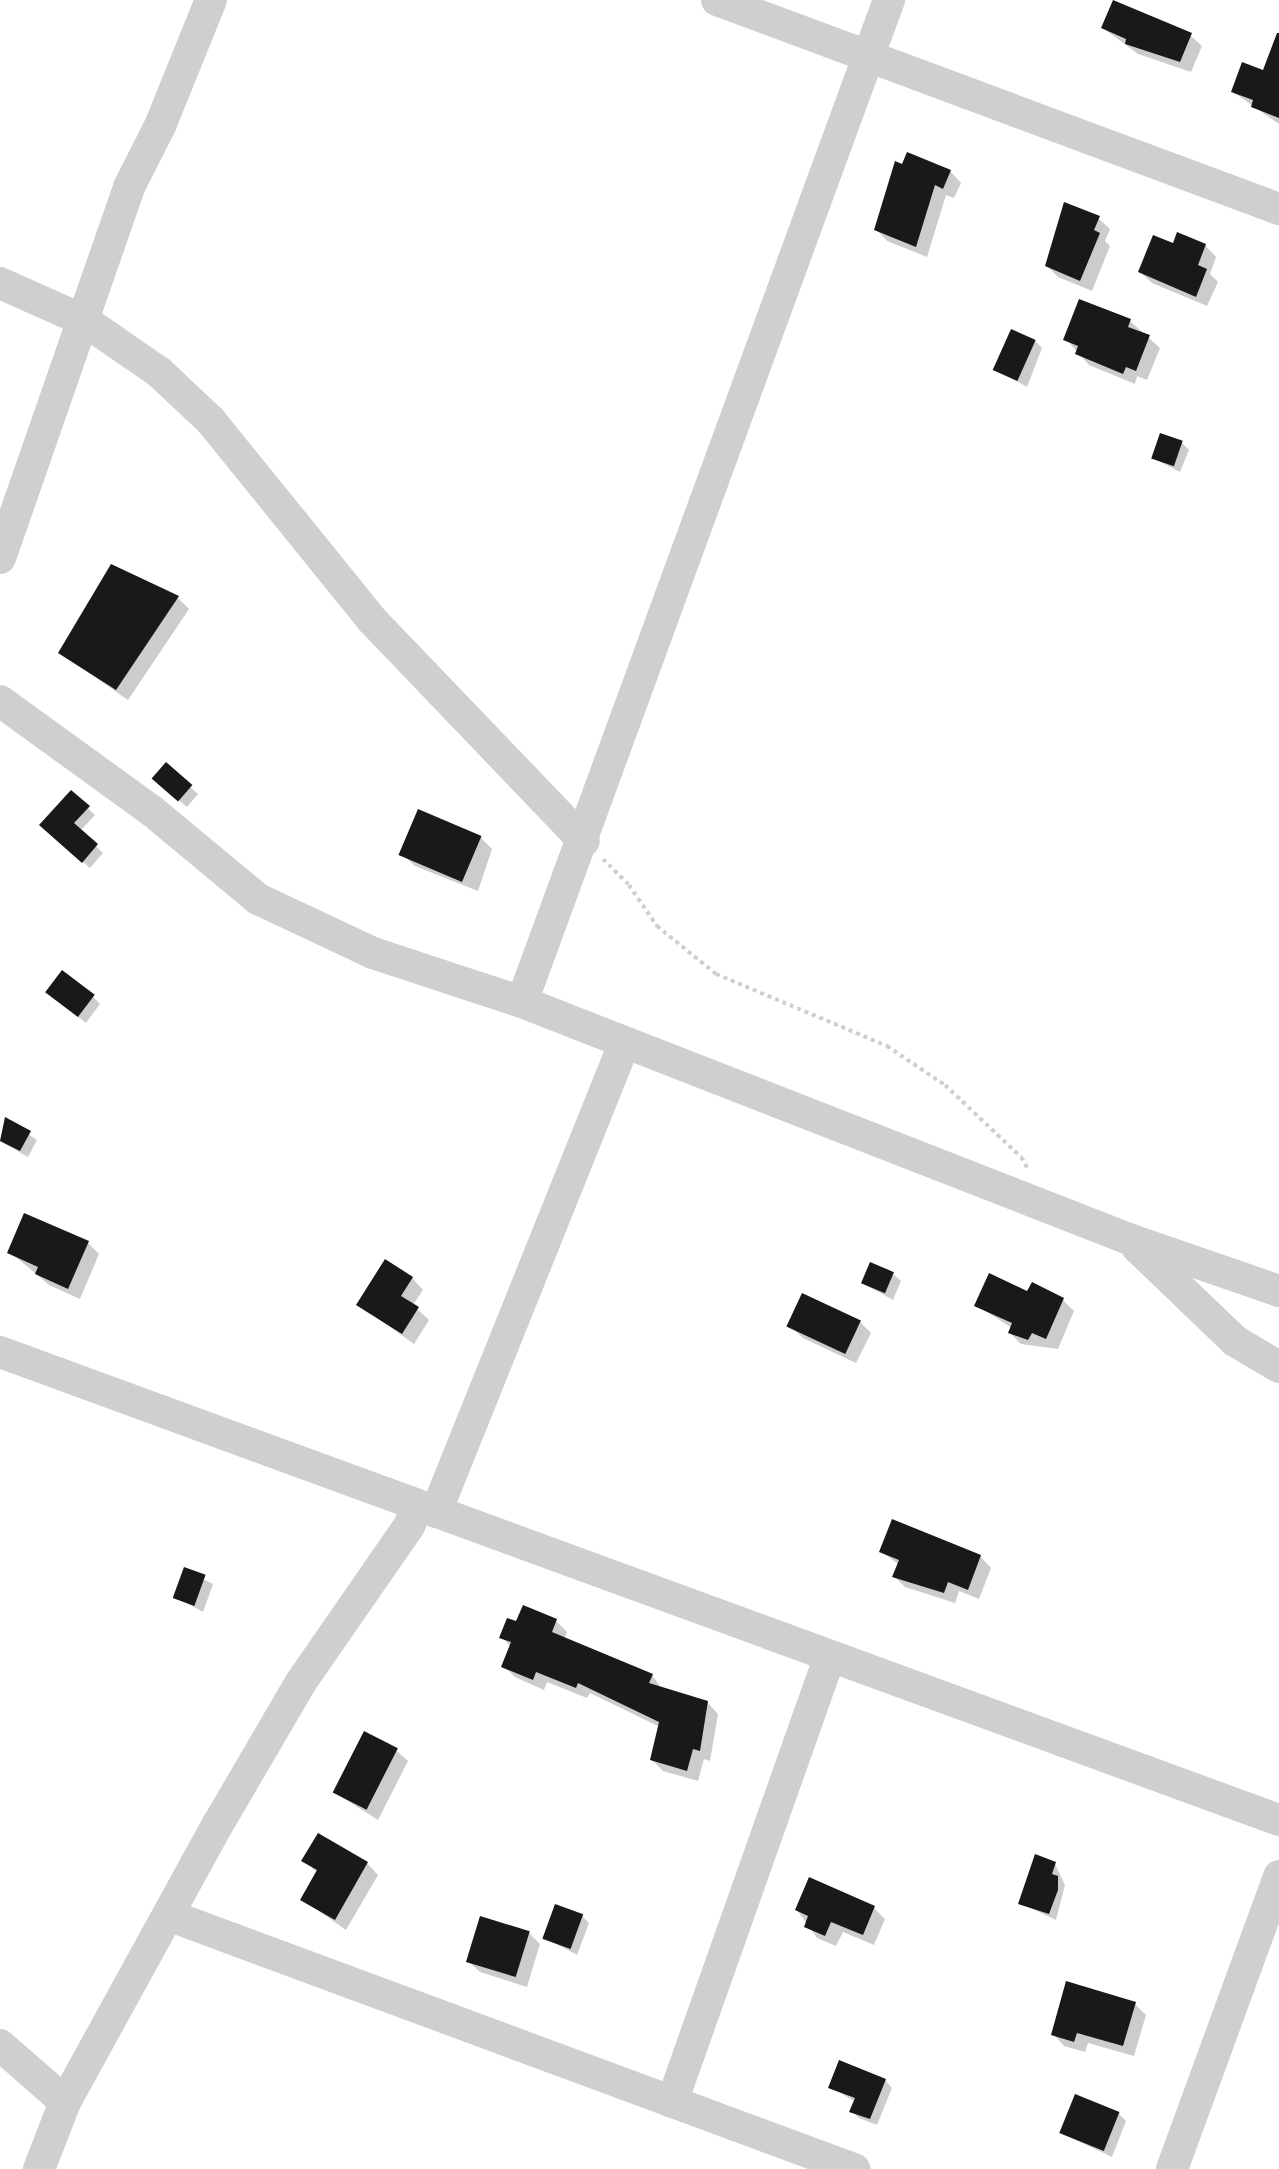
<!DOCTYPE html>
<html>
<head>
<meta charset="utf-8">
<style>
	body { margin:0 }
	#map { position:relative; width:1279px; height:2169px; overflow:hidden; background:#fff; font-family:"Source Sans 3",sans-serif }
	div>[style] { position:absolute }
	[style*='--x'] { left:calc(var(--x)*1px); top:calc(var(--y)*1px); width:calc(var(--w)*1px); rotate:calc(var(--a)*1deg) }
	.shadow>* { inset:0; background:#0003 }
	.building>* { inset:0; background:#191919; transform-origin:0 0 }
	.path>* { height:4px; margin-top:-2px; transform-origin:0; background:repeating-linear-gradient(90deg,#cfcfcf 0 4px,transparent 0 8px) }
	.minor>* { height:32px; margin:-16px; padding:0 16px; transform-origin:16px; border-radius:16px; background:#cfcfcf }
	span { translate:-50% -50%; white-space:nowrap; text-align:center; line-height:1.15; -webkit-text-stroke:8px #fff; paint-order:stroke }
</style>
</head>
<body>
<div id="map">
	<div class="shadow">
		<div style="clip-path:polygon(1103px 28px,1190px 35px,1202px 46px,1191px 72px,1138px 54px)"></div>
		<div style="clip-path:polygon(1279px 70px,1279px 124px,1233px 92px)"></div>
		<div style="clip-path:polygon(950px 171px,961px 183px,954px 198px,946px 195px,927px 257px,887px 241px,876px 229px)"></div>
		<div style="clip-path:polygon(1065px 204px,1098px 218px,1110px 229px,1105px 241px,1110px 246px,1092px 291px,1058px 277px,1047px 266px)"></div>
		<div style="clip-path:polygon(1205px 245px,1216px 257px,1210px 274px,1218px 282px,1207px 306px,1152px 283px,1140px 272px,1174px 246px)"></div>
		<div style="clip-path:polygon(1130px 321px,1160px 348px,1147px 380px,1137px 376px,1135px 384px,1089px 365px,1066px 339px)"></div>
		<div style="clip-path:polygon(1035px 341px,1042px 348px,1027px 387px,997px 370px)"></div>
		<div style="clip-path:polygon(1182px 443px,1189px 450px,1180px 472px,1153px 458px)"></div>
		<div style="clip-path:polygon(178px 598px,189px 609px,128px 700px,60px 653px)"></div>
		<div style="clip-path:polygon(166px 765px,198px 794px,187px 807px,162px 786px)"></div>
		<div style="clip-path:polygon(88px 808px,95px 815px,80px 831px,103px 853px,90px 868px,49px 832px)"></div>
		<div style="clip-path:polygon(480px 837px,492px 849px,478px 891px,415px 866px,403px 855px)"></div>
		<div style="clip-path:polygon(93px 997px,100px 1004px,86px 1023px,55px 999px)"></div>
		<div style="clip-path:polygon(6px 1120px,37px 1140px,28px 1157px,0 1141px)"></div>
		<div style="clip-path:polygon(88px 1243px,99px 1254px,80px 1299px,49px 1285px,10px 1252px)"></div>
		<div style="clip-path:polygon(893px 1274px,901px 1281px,893px 1300px,864px 1284px)"></div>
		<div style="clip-path:polygon(412px 1278px,423px 1290px,413px 1305px,429px 1320px,414px 1344px,359px 1305px)"></div>
		<div style="clip-path:polygon(1028px 1293px,1063px 1300px,1074px 1311px,1058px 1349px,1021px 1344px,1010px 1333px,1012px 1328px,976px 1305px)"></div>
		<div style="clip-path:polygon(859px 1321px,871px 1333px,856px 1363px,803px 1338px,791px 1327px)"></div>
		<div style="clip-path:polygon(882px 1552px,980px 1556px,991px 1568px,979px 1599px,959px 1591px,955px 1603px,905px 1587px,894px 1576px,899px 1565px)"></div>
		<div style="clip-path:polygon(185px 1570px,213px 1584px,203px 1612px,176px 1597px)"></div>
		<div style="clip-path:polygon(556px 1621px,567px 1632px,564px 1640px,652px 1675px,662px 1689px,707px 1702px,718px 1714px,710px 1761px,704px 1759px,698px 1781px,663px 1771px,652px 1760px,660px 1727px,590px 1693px,587px 1698px,547px 1682px,544px 1690px,515px 1677px,504px 1666px,511px 1647px,502px 1637px,517px 1624px)"></div>
		<div style="clip-path:polygon(396px 1750px,408px 1761px,378px 1820px,335px 1793px)"></div>
		<div style="clip-path:polygon(304px 1861px,367px 1863px,378px 1875px,346px 1930px,303px 1900px,318px 1873px)"></div>
		<div style="clip-path:polygon(1055px 1864px,1065px 1885px,1056px 1920px,1020px 1903px)"></div>
		<div style="clip-path:polygon(874px 1908px,885px 1919px,874px 1945px,843px 1932px,836px 1946px,817px 1938px,797px 1910px)"></div>
		<div style="clip-path:polygon(582px 1916px,589px 1923px,577px 1955px,545px 1938px)"></div>
		<div style="clip-path:polygon(529px 1933px,540px 1944px,527px 1987px,480px 1972px,468px 1961px)"></div>
		<div style="clip-path:polygon(1135px 2004px,1146px 2015px,1134px 2056px,1088px 2043px,1085px 2052px,1064px 2046px,1053px 2034px)"></div>
		<div style="clip-path:polygon(885px 2080px,892px 2088px,877px 2125px,859px 2118px,852px 2111px,856px 2102px,830px 2087px)"></div>
		<div style="clip-path:polygon(1119px 2114px,1126px 2121px,1112px 2157px,1061px 2133px)"></div>
	</div>
	<div class="building">
		<div style="clip-path:polygon(1113px 0,1192px 33px,1180px 62px,1125px 44px,1126px 39px,1101px 28px)"></div>
		<div style="clip-path:polygon(1277px 33px,1279px 33px,1279px 118px,1251px 107px,1253px 100px,1231px 92px,1242px 62px,1263px 70px)"></div>
		<div style="clip-path:polygon(907px 152px,951px 170px,943px 189px,935px 185px,916px 247px,874px 230px,895px 161px,902px 164px)"></div>
		<div style="clip-path:polygon(1064px 202px,1100px 216px,1094px 230px,1100px 233px,1080px 281px,1045px 266px)"></div>
		<div style="clip-path:polygon(1177px 232px,1206px 244px,1198px 265px,1207px 269px,1196px 297px,1138px 272px,1153px 235px,1173px 243px)"></div>
		<div style="clip-path:polygon(1079px 299px,1131px 319px,1128px 327px,1150px 335px,1136px 371px,1126px 367px,1123px 374px,1075px 354px,1078px 346px,1063px 340px)"></div>
		<div style="left:1011px;top:329px;width:27px;height:45px;rotate:24deg"></div>
		<div style="left:1160px;top:433px;width:24px;height:27px;rotate:19deg"></div>
		<div style="clip-path:polygon(111px 564px,179px 596px,116px 690px,58px 653px)"></div>
		<div style="left:166px;top:762px;width:35px;height:22px;rotate:41deg"></div>
		<div style="clip-path:polygon(71px 790px,90px 806px,74px 823px,98px 844px,82px 863px,39px 825px)"></div>
		<div style="left:418px;top:809px;width:69px;height:50px;rotate:23deg"></div>
		<div style="left:62px;top:970px;width:41px;height:28px;rotate:37deg"></div>
		<div style="clip-path:polygon(5px 1117px,31px 1131px,20px 1151px,0 1141px)"></div>
		<div style="clip-path:polygon(24px 1213px,89px 1241px,68px 1289px,35px 1274px,38px 1267px,7px 1253px)"></div>
		<div style="clip-path:polygon(385px 1259px,413px 1277px,401px 1296px,419px 1307px,402px 1334px,356px 1305px)"></div>
		<div style="left:870px;top:1262px;width:26px;height:23px;rotate:23deg"></div>
		<div style="clip-path:polygon(989px 1273px,1027px 1291px,1032px 1282px,1064px 1298px,1046px 1339px,1032px 1333px,1028px 1340px,1008px 1333px,1012px 1323px,974px 1306px)"></div>
		<div style="left:802px;top:1293px;width:65px;height:37px;rotate:25deg"></div>
		<div style="clip-path:polygon(892px 1519px,981px 1555px,968px 1590px,948px 1582px,944px 1593px,892px 1577px,899px 1560px,879px 1552px)"></div>
		<div style="left:184px;top:1567px;width:23px;height:33px;rotate:20deg"></div>
		<div style="clip-path:polygon(523px 1605px,557px 1619px,552px 1632px,653px 1674px,649px 1683px,708px 1701px,700px 1751px,693px 1749px,687px 1771px,650px 1760px,659px 1722px,578px 1683px,576px 1688px,536px 1672px,533px 1680px,501px 1667px,511px 1642px,499px 1638px,507px 1618px,516px 1621px)"></div>
		<div style="left:364px;top:1731px;width:38px;height:69px;rotate:27deg"></div>
		<div style="clip-path:polygon(318px 1833px,368px 1862px,335px 1920px,300px 1900px,317px 1870px,301px 1861px)"></div>
		<div style="clip-path:polygon(1035px 1854px,1056px 1862px,1052px 1874px,1058px 1876px,1058px 1890px,1049px 1914px,1018px 1904px)"></div>
		<div style="clip-path:polygon(809px 1877px,875px 1906px,863px 1935px,831px 1922px,825px 1936px,804px 1927px,808px 1916px,795px 1910px)"></div>
		<div style="left:555px;top:1904px;width:30px;height:37px;rotate:20deg"></div>
		<div style="left:480px;top:1916px;width:52px;height:48px;rotate:17deg"></div>
		<div style="clip-path:polygon(1066px 1981px,1136px 2002px,1123px 2046px,1077px 2033px,1074px 2042px,1051px 2035px)"></div>
		<div style="clip-path:polygon(839px 2060px,886px 2079px,870px 2119px,849px 2112px,855px 2098px,828px 2088px)"></div>
		<div style="left:1075px;top:2094px;width:48px;height:42px;rotate:22deg"></div>
	</div>
	<div class="path">
		<div style="--x:603;--y:859;--w:37;--a:45"></div>
		<div style="--x:629;--y:885;--w:50;--a:55.7"></div>
		<div style="--x:657;--y:926;--w:76;--a:39.1"></div>
		<div style="--x:716;--y:974;--w:186;--a:22.8"></div>
		<div style="--x:887;--y:1046;--w:70;--a:33.9"></div>
		<div style="--x:945;--y:1085;--w:105;--a:43.5"></div>
		<div style="--x:1021;--y:1157;--w:16;--a:60"></div>
	</div>
	<div class="minor">
		<div style="--x:717;--y:0;--w:600;--a:20.4"></div>
		<div style="--x:889;--y:0;--w:1067;--a:110.12"></div>
		<div style="--x:522;--y:1002;--w:652;--a:21.33"></div>
		<div style="--x:1129;--y:1239;--w:159;--a:19.1"></div>
		<div style="--x:0;--y:283;--w:93;--a:24.1"></div>
		<div style="--x:85;--y:321;--w:90;--a:34.6"></div>
		<div style="--x:159;--y:372;--w:71;--a:43.3"></div>
		<div style="--x:211;--y:421;--w:256;--a:51"></div>
		<div style="--x:372;--y:620;--w:306;--a:46.2"></div>
		<div style="--x:0;--y:558;--w:393;--a:-70.8"></div>
		<div style="--x:129;--y:187;--w:68;--a:-63.1"></div>
		<div style="--x:160;--y:126;--w:136;--a:-68"></div>
		<div style="--x:0;--y:701;--w:188;--a:35.9"></div>
		<div style="--x:152;--y:811;--w:138;--a:39.7"></div>
		<div style="--x:258;--y:899;--w:127;--a:25.2"></div>
		<div style="--x:373;--y:953;--w:157;--a:18.2"></div>
		<div style="--x:1137;--y:1247;--w:136;--a:43.8"></div>
		<div style="--x:1235;--y:1341;--w:51;--a:30.6"></div>
		<div style="--x:0;--y:1352;--w:1362;--a:20.1"></div>
		<div style="--x:436;--y:1512;--w:504;--a:-68.11"></div>
		<div style="--x:168;--y:1915;--w:732;--a:20.32"></div>
		<div style="--x:0;--y:2045;--w:86;--a:41.2"></div>
		<div style="--x:672;--y:2102;--w:471;--a:-70.5"></div>
		<div style="--x:39;--y:2169;--w:72;--a:-68.8"></div>
		<div style="--x:65;--y:2102;--w:317;--a:-61.2"></div>
		<div style="--x:218;--y:1824;--w:164;--a:-59.7"></div>
		<div style="--x:301;--y:1682;--w:190;--a:-55.3"></div>
		<div style="--x:409;--y:1526;--w:22;--a:-66"></div>
		<div style="--x:1172;--y:2169;--w:312;--a:-69.9"></div>
	</div>
</div>
</body>
</html>
